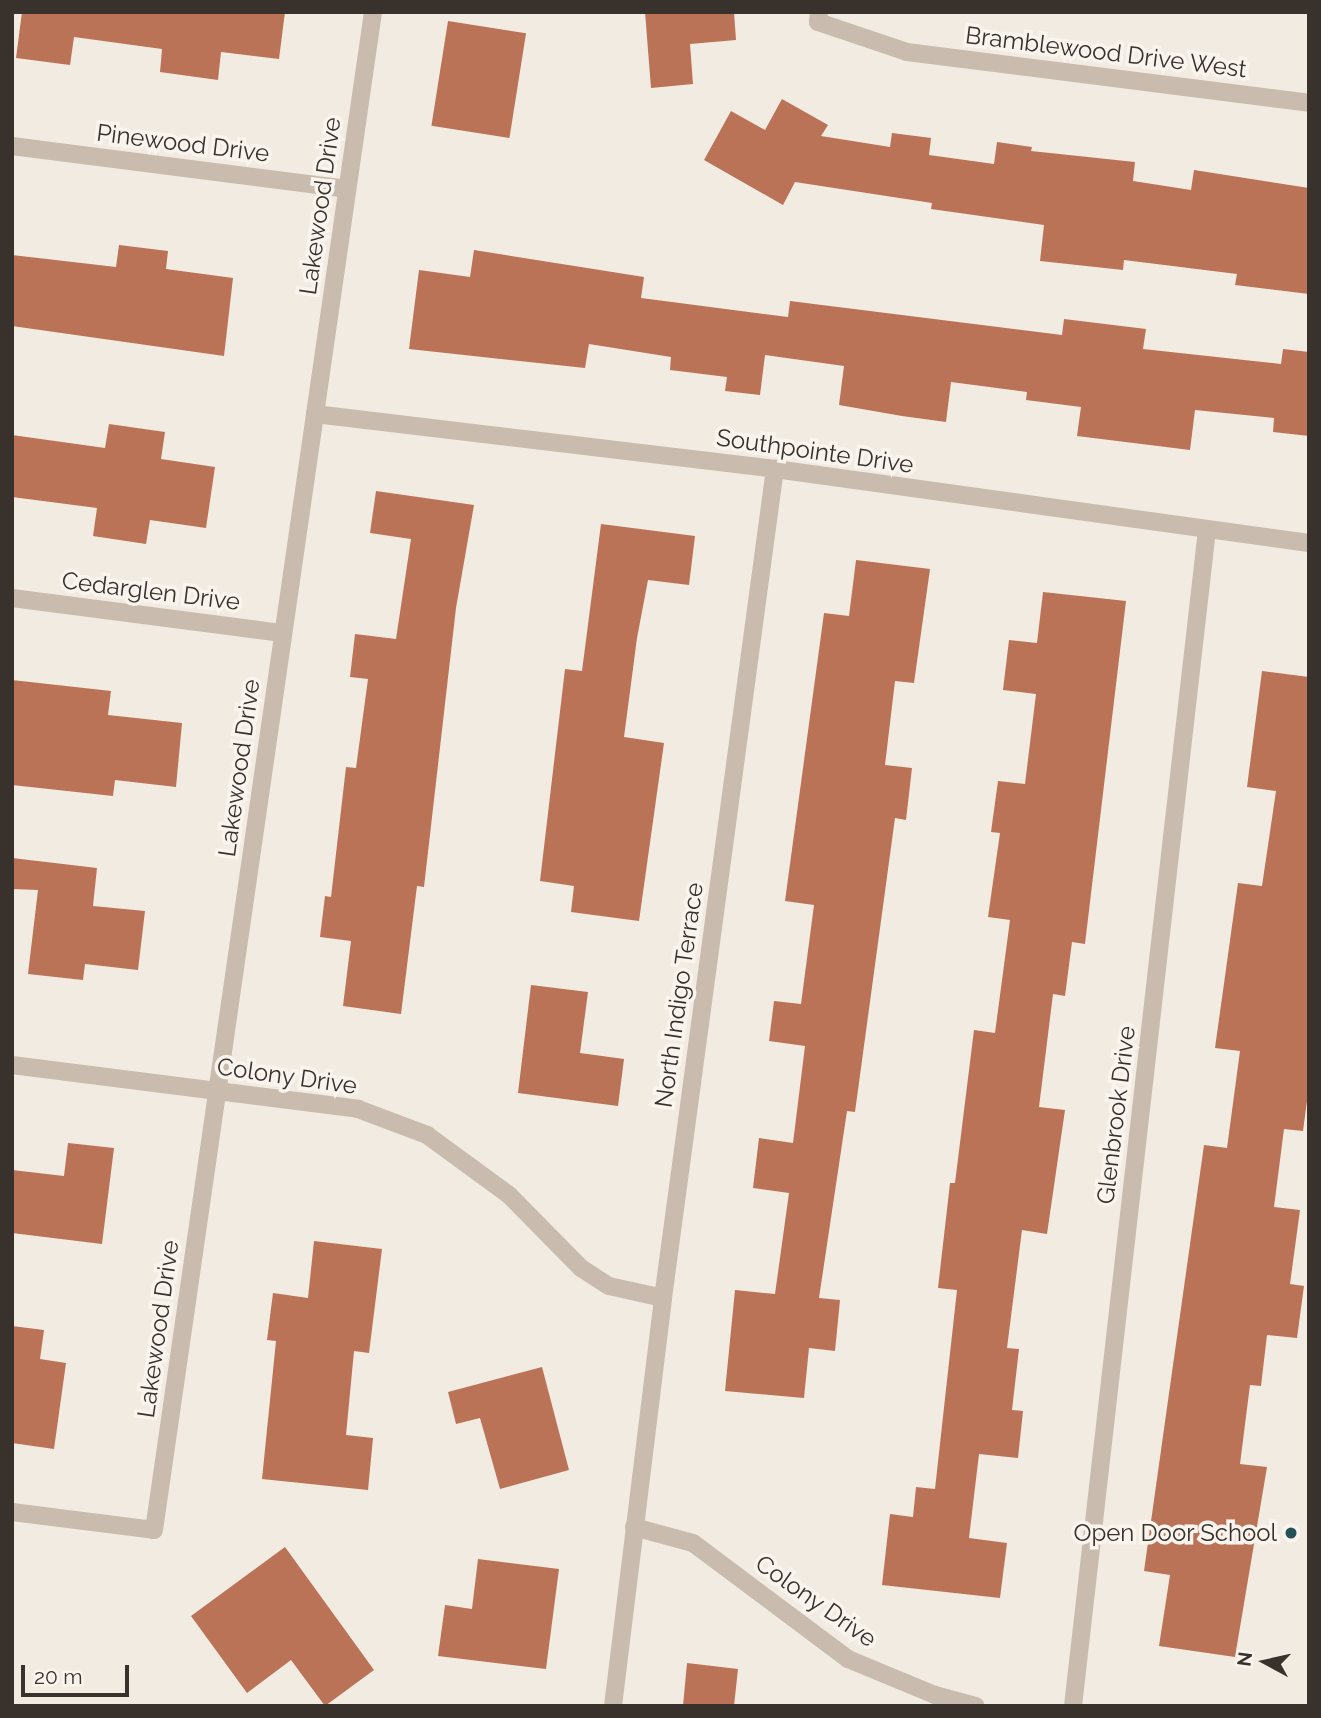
<!DOCTYPE html>
<html>
<head>
<meta charset="utf-8">
<style>
	body { margin:0 }
	#map { position:relative; width:1321px; height:1718px; overflow:hidden; background:#f2ebe2; font-family:Raleway,sans-serif }
	div>[style] { position:absolute }
	[style*='--x'] { left:calc(var(--x)*1px); top:calc(var(--y)*1px); width:calc(var(--w)*1px); rotate:calc(var(--a)*1deg) }
	.building>* { inset:0; background:#bb7357; transform-origin:0 0 }
	.street>* { height:18px; margin:-9px; padding:0 9px; transform-origin:9px; border-radius:9px; background:#c9bcae }
	.dots>* { width:19px; height:19px; translate:-50% -50%; box-sizing:border-box; border:4px solid #f9f5ee; border-radius:50% }
	span { translate:-50% -50%; white-space:nowrap; text-align:center; line-height:1.15; -webkit-text-stroke:7px #f9f5ee; paint-order:stroke }
	.street-label { font-size:24px; color:#39312c }
	.poi-label { font-size:24px; color:#39312c }
	.right { translate:-100% -50%; text-align:right }
	.frame { position:absolute; inset:0; border:14px solid #39312c; pointer-events:none }
	.north { position:absolute; left:1230px; top:1627px; width:70px; height:70px; -webkit-text-stroke:5px #f9f5ee; paint-order:stroke; rotate:278deg; font-size:19px; font-weight:700; line-height:28px; text-align:center; color:#39312c }
	.north::after { content:''; display:block; margin:auto; width:24px; height:32px; background:#39312c; clip-path:polygon(50% 0,100% 100%,50% 72%,0 100%) }
	.scale { position:absolute; left:21px; top:1665px; width:108px; height:32px; box-sizing:border-box; border:4px solid #39312c; border-top:0; padding-left:9px; font-size:21px; line-height:24px; white-space:nowrap; color:#39312c; -webkit-text-stroke:5px #f9f5ee; paint-order:stroke }
</style>
</head>
<body>
<div id="map">
	<div class="building">
		<div style="clip-path:polygon(22px 12px,285px 12px,279px 59px,221px 52px,218px 80px,160px 72px,162px 49px,74px 37px,70px 65px,16px 58px)"></div>
		<div style="clip-path:polygon(645px 12px,734px 12px,736px 40px,690px 44px,693px 84px,651px 88px)"></div>
		<div style="left:448px;top:21px;width:79px;height:106px;rotate:9deg"></div>
		<div style="clip-path:polygon(782px 99px,828px 125px,821px 136px,890px 147px,892px 133px,931px 138px,929px 155px,994px 164px,997px 142px,1032px 147px,1031px 151px,1135px 162px,1133px 181px,1191px 190px,1194px 170px,1309px 188px,1309px 294px,1235px 285px,1237px 274px,1124px 260px,1123px 270px,1040px 261px,1044px 225px,931px 209px,932px 203px,795px 182px,783px 205px,704px 160px,731px 111px,765px 130px)"></div>
		<div style="clip-path:polygon(119px 245px,168px 251px,166px 269px,233px 278px,224px 356px,12px 326px,12px 255px,116px 267px)"></div>
		<div style="clip-path:polygon(474px 250px,644px 277px,641px 298px,788px 317px,790px 301px,1062px 335px,1064px 319px,1146px 329px,1143px 349px,1281px 364px,1283px 349px,1309px 352px,1309px 436px,1273px 432px,1274px 418px,1195px 410px,1190px 450px,1077px 436px,1081px 407px,1026px 400px,1027px 392px,951px 382px,946px 422px,902px 416px,839px 405px,844px 366px,765px 355px,760px 395px,725px 391px,727px 377px,670px 370px,671px 357px,589px 344px,585px 368px,409px 349px,419px 270px,470px 277px)"></div>
		<div style="clip-path:polygon(109px 424px,165px 432px,161px 459px,215px 467px,206px 528px,150px 520px,146px 544px,93px 536px,97px 508px,12px 497px,12px 435px,105px 448px)"></div>
		<div style="clip-path:polygon(376px 491px,474px 505px,456px 608px,424px 887px,417px 886px,401px 1014px,343px 1006px,351px 941px,320px 937px,325px 896px,331px 897px,346px 767px,356px 768px,368px 679px,350px 677px,355px 634px,396px 639px,411px 539px,370px 533px)"></div>
		<div style="clip-path:polygon(601px 524px,695px 536px,689px 585px,648px 580px,637px 638px,624px 737px,664px 743px,639px 921px,571px 912px,574px 886px,540px 881px,565px 669px,582px 671px)"></div>
		<div style="clip-path:polygon(856px 560px,930px 569px,914px 683px,895px 681px,885px 765px,912px 768px,906px 820px,895px 818px,855px 1112px,847px 1111px,819px 1298px,840px 1300px,835px 1351px,809px 1348px,804px 1398px,725px 1391px,735px 1290px,775px 1294px,789px 1193px,753px 1188px,759px 1138px,793px 1143px,805px 1046px,769px 1041px,774px 1001px,801px 1004px,814px 905px,785px 901px,824px 613px,849px 616px)"></div>
		<div style="clip-path:polygon(1043px 592px,1126px 601px,1085px 944px,1072px 942px,1065px 996px,1053px 994px,1039px 1107px,1065px 1110px,1047px 1234px,1022px 1230px,1007px 1348px,1019px 1349px,1012px 1410px,1023px 1411px,1018px 1458px,979px 1454px,969px 1538px,1007px 1543px,1000px 1598px,882px 1585px,890px 1514px,913px 1517px,916px 1487px,935px 1489px,957px 1290px,938px 1288px,950px 1183px,955px 1183px,974px 1030px,995px 1033px,1010px 920px,988px 917px,1000px 833px,991px 832px,998px 781px,1025px 784px,1036px 694px,1003px 690px,1009px 640px,1037px 643px)"></div>
		<div style="clip-path:polygon(1262px 671px,1309px 677px,1309px 1086px,1303px 1131px,1284px 1129px,1274px 1207px,1300px 1210px,1290px 1284px,1304px 1286px,1297px 1338px,1267px 1335px,1261px 1386px,1250px 1385px,1240px 1464px,1267px 1467px,1235px 1657px,1159px 1646px,1170px 1575px,1144px 1571px,1204px 1145px,1227px 1148px,1240px 1051px,1215px 1048px,1238px 883px,1262px 886px,1276px 791px,1247px 787px)"></div>
		<div style="clip-path:polygon(12px 680px,111px 691px,108px 715px,182px 723px,176px 787px,115px 780px,113px 796px,12px 785px)"></div>
		<div style="clip-path:polygon(12px 858px,97px 868px,93px 906px,145px 911px,138px 970px,85px 964px,83px 980px,28px 974px,38px 890px,12px 889px)"></div>
		<div style="clip-path:polygon(531px 985px,588px 992px,580px 1053px,624px 1059px,618px 1106px,518px 1093px)"></div>
		<div style="clip-path:polygon(68px 1143px,114px 1148px,102px 1244px,12px 1233px,12px 1170px,64px 1176px)"></div>
		<div style="clip-path:polygon(314px 1241px,382px 1249px,369px 1353px,354px 1351px,346px 1435px,373px 1438px,368px 1490px,262px 1479px,276px 1341px,267px 1340px,273px 1293px,308px 1298px)"></div>
		<div style="clip-path:polygon(12px 1326px,44px 1330px,40px 1359px,66px 1363px,54px 1449px,12px 1443px)"></div>
		<div style="clip-path:polygon(542px 1367px,569px 1470px,500px 1489px,480px 1418px,456px 1424px,448px 1392px)"></div>
		<div style="clip-path:polygon(285px 1547px,374px 1670px,325px 1706px,291px 1660px,247px 1693px,191px 1616px)"></div>
		<div style="clip-path:polygon(478px 1559px,559px 1569px,546px 1669px,438px 1656px,445px 1605px,472px 1609px)"></div>
		<div style="clip-path:polygon(687px 1663px,738px 1669px,734px 1706px,683px 1706px)"></div>
	</div>
	<div class="street">
		<div style="--x:819;--y:12;--w:10;--a:96"></div>
		<div style="--x:818;--y:22;--w:94;--a:18.6"></div>
		<div style="--x:907;--y:52;--w:405;--a:7.2"></div>
		<div style="--x:12;--y:146;--w:338;--a:7.3"></div>
		<div style="--x:315;--y:414;--w:463;--a:6.8"></div>
		<div style="--x:775;--y:469;--w:539;--a:7.89"></div>
		<div style="--x:12;--y:598;--w:273;--a:7.4"></div>
		<div style="--x:12;--y:1065;--w:349;--a:7.2"></div>
		<div style="--x:358;--y:1109;--w:74;--a:20.6"></div>
		<div style="--x:427;--y:1135;--w:102;--a:36.2"></div>
		<div style="--x:509;--y:1195;--w:103;--a:45.4"></div>
		<div style="--x:581;--y:1268;--w:33;--a:33"></div>
		<div style="--x:609;--y:1286;--w:55;--a:12.5"></div>
		<div style="--x:12;--y:1512;--w:143;--a:7.2"></div>
		<div style="--x:154;--y:1530;--w:1534;--a:-81.79"></div>
		<div style="--x:634;--y:1527;--w:61;--a:15.2"></div>
		<div style="--x:693;--y:1543;--w:194;--a:36.8"></div>
		<div style="--x:848;--y:1659;--w:94;--a:22.5"></div>
		<div style="--x:935;--y:1695;--w:42;--a:15"></div>
		<div style="--x:613;--y:1706;--w:411;--a:-83"></div>
		<div style="--x:663;--y:1298;--w:837;--a:-82.31"></div>
		<div style="--x:1073;--y:1706;--w:1184;--a:-83.5"></div>
	</div>
	<div class="dots">
		<div style="left:1291px;top:1533px;background:#255157"></div>
	</div>
	<div class="street-label">
		<span style="left:1106px;top:52px;rotate:7deg">Bramblewood Drive West</span>
		<span style="left:183px;top:143px;rotate:7deg">Pinewood Drive</span>
		<span style="left:320px;top:206px;rotate:-82deg">Lakewood Drive</span>
		<span style="left:815px;top:451px;rotate:8deg">Southpointe Drive</span>
		<span style="left:151px;top:591px;rotate:7deg">Cedarglen Drive</span>
		<span style="left:239px;top:768px;rotate:-82deg">Lakewood Drive</span>
		<span style="left:679px;top:995px;rotate:-82deg">North Indigo Terrace</span>
		<span style="left:287px;top:1076px;rotate:8deg">Colony Drive</span>
		<span style="left:1116px;top:1115px;rotate:-83deg">Glenbrook Drive</span>
		<span style="left:158px;top:1329px;rotate:-82deg">Lakewood Drive</span>
		<span style="left:816px;top:1601px;rotate:35deg">Colony Drive</span>
	</div>
	<div class="poi-label">
		<span class="right" style="left:1277px;top:1533px">Open Door School</span>
	</div>
	<div class="frame"></div>
	<div class="north">N</div>
	<div class="scale">20 m</div>
</div>
</body>
</html>
